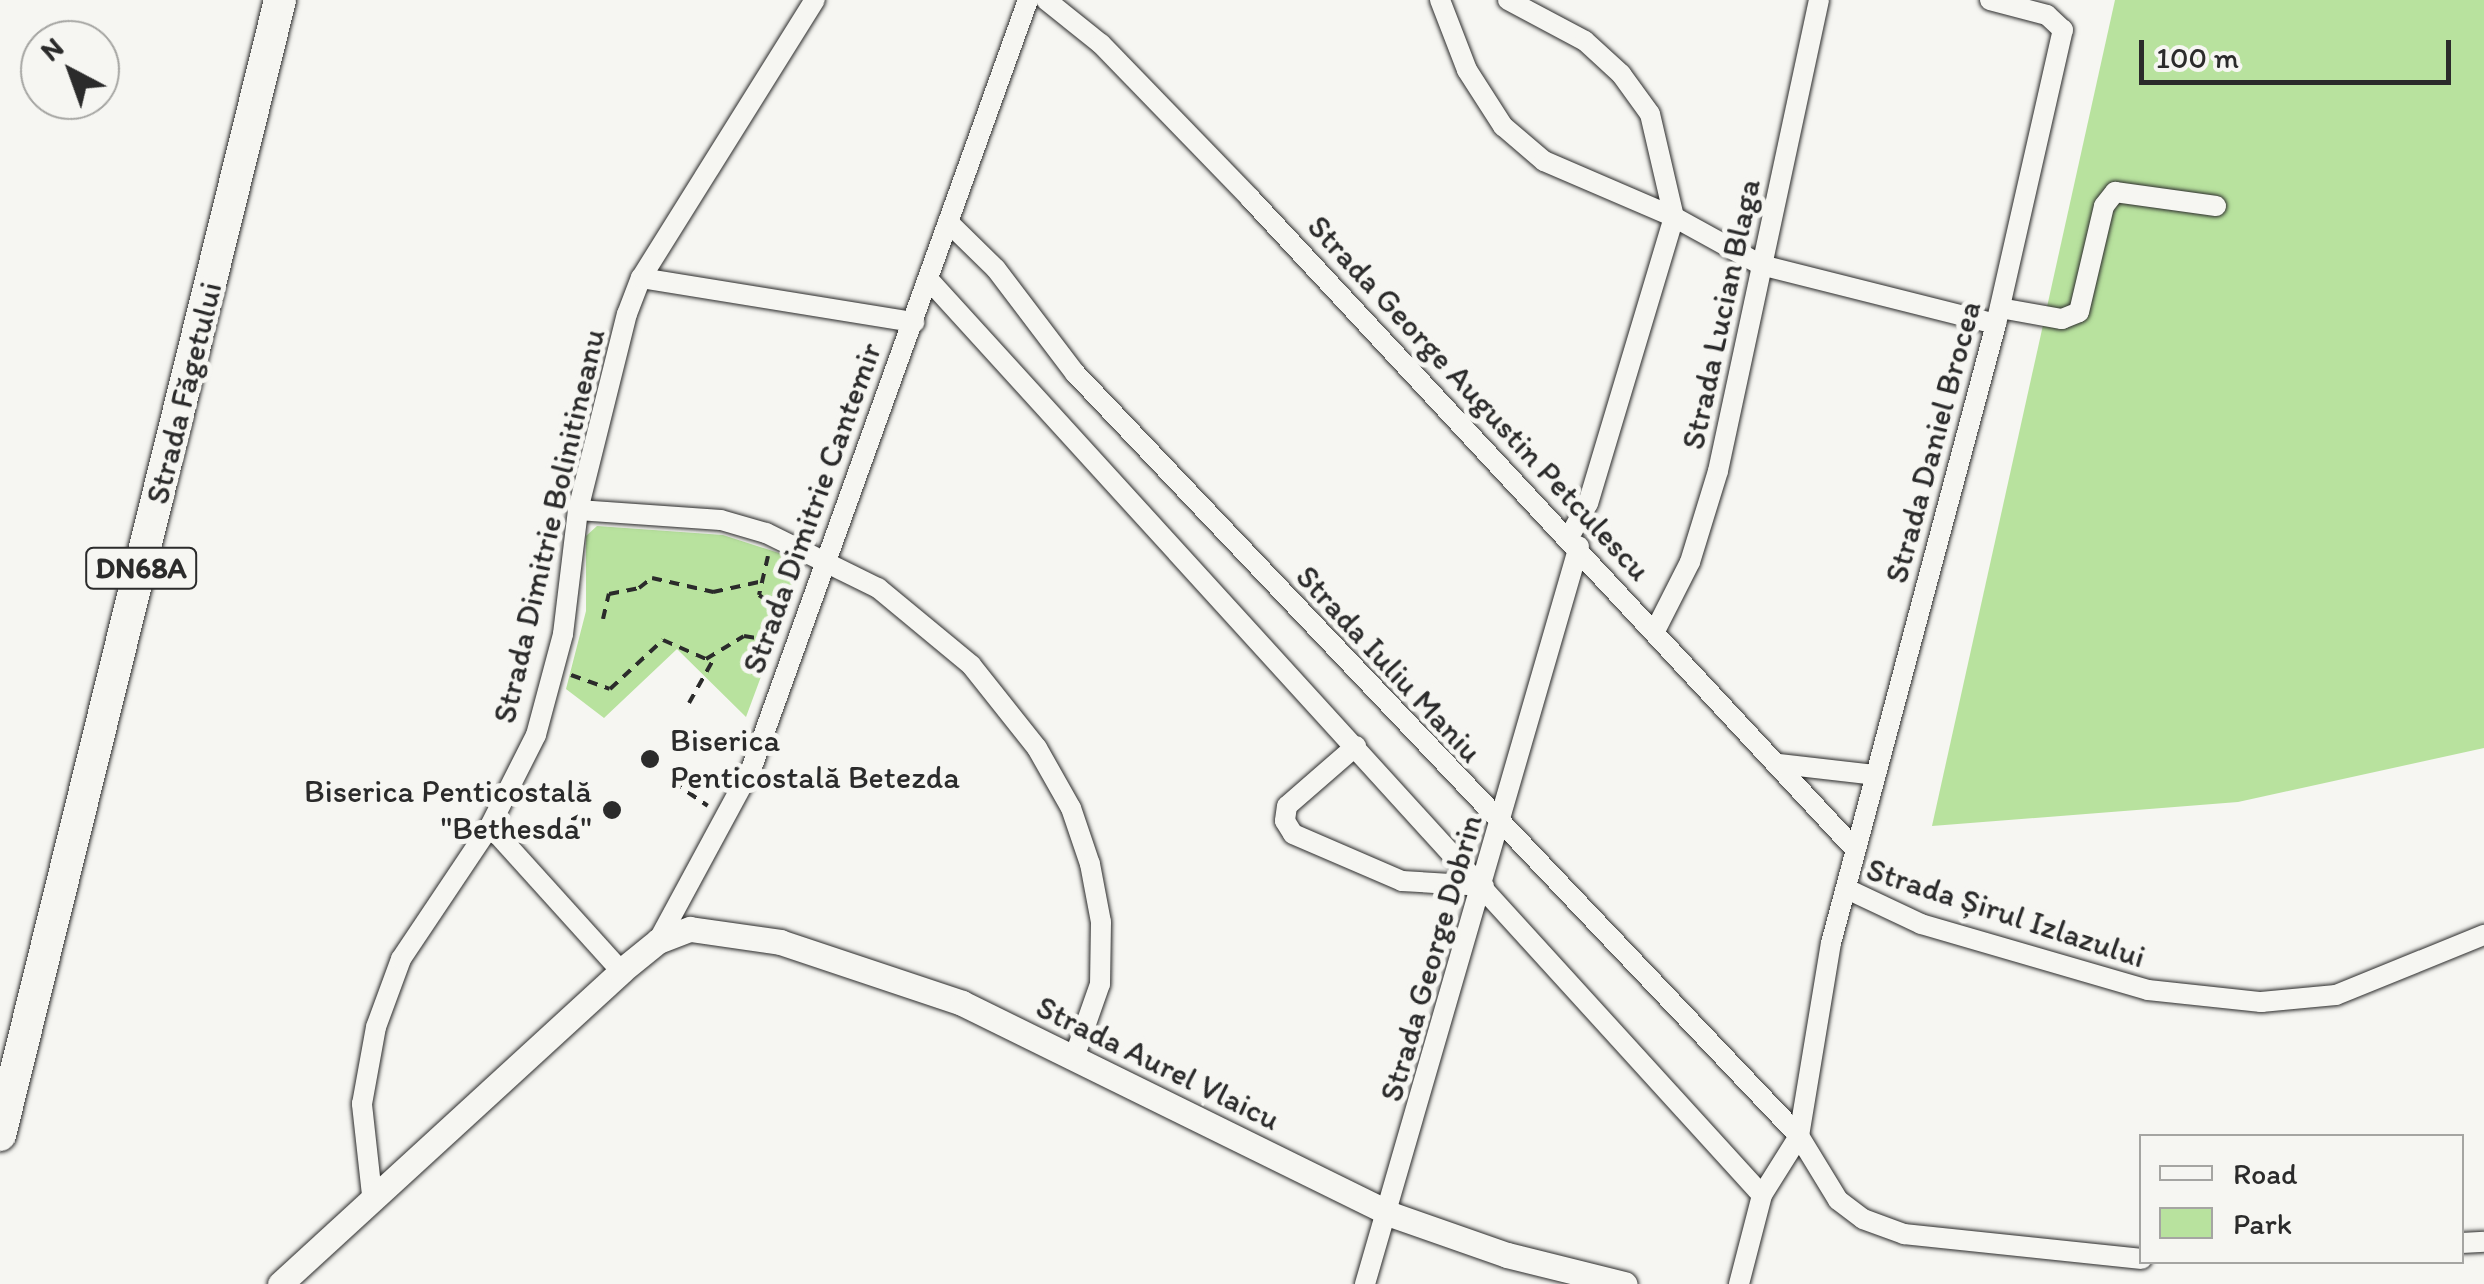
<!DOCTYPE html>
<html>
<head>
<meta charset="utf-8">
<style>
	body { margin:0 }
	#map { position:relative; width:2484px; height:1284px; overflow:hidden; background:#f6f6f2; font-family:Itim,sans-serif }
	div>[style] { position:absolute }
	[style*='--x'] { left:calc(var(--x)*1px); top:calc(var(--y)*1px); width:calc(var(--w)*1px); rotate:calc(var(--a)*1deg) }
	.green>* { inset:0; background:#b8e29e }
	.path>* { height:4px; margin-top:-2px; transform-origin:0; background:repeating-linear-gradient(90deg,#2b2b2b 0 10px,transparent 0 18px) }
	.roads { filter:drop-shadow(0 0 2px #2b2b2b) drop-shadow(0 0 2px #2b2b2b) }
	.minor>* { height:20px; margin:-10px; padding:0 10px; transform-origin:10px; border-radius:10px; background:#f6f6f2 }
	.tertiary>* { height:25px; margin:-12.5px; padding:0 12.5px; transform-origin:12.5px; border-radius:12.5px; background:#f6f6f2 }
	.primary>* { height:32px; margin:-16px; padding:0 16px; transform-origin:16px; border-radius:16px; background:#f6f6f2 }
	.dots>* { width:28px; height:28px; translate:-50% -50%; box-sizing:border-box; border:5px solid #f6f6f2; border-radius:50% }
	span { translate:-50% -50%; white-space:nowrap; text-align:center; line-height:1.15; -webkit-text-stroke:10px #f6f6f2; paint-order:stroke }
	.shield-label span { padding:2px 8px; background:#f6f6f2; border:2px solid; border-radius:8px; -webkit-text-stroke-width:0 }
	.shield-label { font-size:30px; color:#2b2b2b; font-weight:700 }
	.street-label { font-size:32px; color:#2b2b2b }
	.poi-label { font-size:32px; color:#2b2b2b }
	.left { translate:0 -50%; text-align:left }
	.right { translate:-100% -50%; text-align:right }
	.legend { position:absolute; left:2139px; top:1134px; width:325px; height:130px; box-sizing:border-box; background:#f6f6f2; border:2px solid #a5a5a2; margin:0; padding:12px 18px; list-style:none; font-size:30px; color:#2b2b2b }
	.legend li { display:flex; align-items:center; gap:20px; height:50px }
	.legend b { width:50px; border:2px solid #a5a5a2 }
	.north { position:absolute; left:20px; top:20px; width:100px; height:100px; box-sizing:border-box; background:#f6f6f2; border:2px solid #a5a5a2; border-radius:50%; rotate:319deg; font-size:28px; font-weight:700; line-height:40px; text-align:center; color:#2b2b2b }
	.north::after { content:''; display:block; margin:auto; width:35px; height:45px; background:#2b2b2b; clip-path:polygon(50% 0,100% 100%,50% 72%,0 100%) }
	.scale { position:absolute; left:2139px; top:40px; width:312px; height:45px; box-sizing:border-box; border:5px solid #2b2b2b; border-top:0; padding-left:12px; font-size:30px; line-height:35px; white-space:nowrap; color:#2b2b2b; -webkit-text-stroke:8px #f6f6f2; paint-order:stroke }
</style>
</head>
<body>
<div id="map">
	<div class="green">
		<div style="clip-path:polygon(2115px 0,2484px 0,2484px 748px,2238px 802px,1932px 826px)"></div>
		<div style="clip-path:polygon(597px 526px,723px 535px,788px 556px,799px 574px,746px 717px,677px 649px,604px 718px,566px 689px,586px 611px,586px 536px)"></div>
	</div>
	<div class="path">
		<div style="--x:768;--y:556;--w:40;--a:103"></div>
		<div style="--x:759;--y:595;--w:32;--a:35"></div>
		<div style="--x:603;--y:619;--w:26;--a:-77"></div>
		<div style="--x:609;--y:594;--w:31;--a:-11"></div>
		<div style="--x:639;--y:588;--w:16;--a:-38"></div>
		<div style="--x:652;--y:578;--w:63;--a:12.9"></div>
		<div style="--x:713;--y:592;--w:47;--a:-12.3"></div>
		<div style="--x:571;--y:675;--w:41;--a:19.7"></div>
		<div style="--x:610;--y:689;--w:72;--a:-42.8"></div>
		<div style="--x:663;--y:640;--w:47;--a:23.8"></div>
		<div style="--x:706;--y:659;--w:44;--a:-31.2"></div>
		<div style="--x:744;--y:636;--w:30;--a:9"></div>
		<div style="--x:689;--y:703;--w:49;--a:-60.8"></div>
		<div style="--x:673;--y:782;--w:42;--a:34.4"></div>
		<div style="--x:540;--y:837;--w:44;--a:-28.3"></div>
	</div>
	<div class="roads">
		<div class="minor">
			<div style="--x:1046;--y:0;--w:70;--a:38.7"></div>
			<div style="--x:1101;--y:44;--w:214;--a:45.9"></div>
			<div style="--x:1250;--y:198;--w:889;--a:47.1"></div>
			<div style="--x:1440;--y:0;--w:75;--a:68.9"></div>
			<div style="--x:1467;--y:70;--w:67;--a:57.3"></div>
			<div style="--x:1503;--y:126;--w:54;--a:40.5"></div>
			<div style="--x:1544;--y:161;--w:142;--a:23.3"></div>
			<div style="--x:1674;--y:217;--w:99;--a:28.9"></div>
			<div style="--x:1761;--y:265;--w:242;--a:14.1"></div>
			<div style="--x:1508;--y:0;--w:87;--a:28"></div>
			<div style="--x:1585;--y:41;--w:49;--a:42.5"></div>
			<div style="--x:1621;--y:74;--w:49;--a:54.1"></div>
			<div style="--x:1650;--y:114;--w:106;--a:76.9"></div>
			<div style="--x:1674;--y:217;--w:299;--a:106.7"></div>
			<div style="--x:1588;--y:503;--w:38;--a:119"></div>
			<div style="--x:948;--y:222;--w:67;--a:44.4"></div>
			<div style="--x:996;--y:269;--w:131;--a:52.8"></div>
			<div style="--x:1075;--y:373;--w:1052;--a:46.5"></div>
			<div style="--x:1799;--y:1136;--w:75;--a:58.6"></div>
			<div style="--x:1838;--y:1200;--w:31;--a:37"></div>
			<div style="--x:1863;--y:1219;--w:44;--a:20.1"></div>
			<div style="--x:1904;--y:1234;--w:239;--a:6"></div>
			<div style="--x:641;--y:278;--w:277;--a:9.2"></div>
			<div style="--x:929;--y:280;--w:1237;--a:47.69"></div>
			<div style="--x:2000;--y:308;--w:63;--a:10.1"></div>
			<div style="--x:2062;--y:319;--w:18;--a:-22"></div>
			<div style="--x:2079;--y:312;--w:109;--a:-76.7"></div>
			<div style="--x:2104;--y:206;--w:18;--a:-52"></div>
			<div style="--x:2115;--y:192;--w:102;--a:7.9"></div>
			<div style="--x:578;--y:510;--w:143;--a:4"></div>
			<div style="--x:721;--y:520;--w:47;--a:16.1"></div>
			<div style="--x:766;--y:533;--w:125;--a:26.2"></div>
			<div style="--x:878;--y:588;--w:121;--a:39.6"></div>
			<div style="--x:971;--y:665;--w:106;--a:51.5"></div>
			<div style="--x:1037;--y:748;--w:69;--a:60.5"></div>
			<div style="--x:1071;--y:808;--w:59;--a:71.3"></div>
			<div style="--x:1090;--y:864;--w:59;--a:79.3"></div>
			<div style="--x:1101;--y:922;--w:62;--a:90.9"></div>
			<div style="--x:1100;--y:984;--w:78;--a:109.4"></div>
			<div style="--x:1655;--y:631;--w:77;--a:-63.1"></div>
			<div style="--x:1690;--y:562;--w:95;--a:-72.9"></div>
			<div style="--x:1718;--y:471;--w:482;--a:-77.9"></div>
			<div style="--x:1356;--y:746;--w:91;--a:139"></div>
			<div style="--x:1287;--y:806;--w:15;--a:98"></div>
			<div style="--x:1285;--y:821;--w:15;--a:58"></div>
			<div style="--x:1293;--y:834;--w:119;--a:23.3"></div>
			<div style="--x:1402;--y:881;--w:82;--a:3.5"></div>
			<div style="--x:1780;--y:764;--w:96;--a:6.6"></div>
			<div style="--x:490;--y:826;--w:195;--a:47.9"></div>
			<div style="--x:1847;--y:889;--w:82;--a:25.3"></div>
			<div style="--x:1921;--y:924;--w:236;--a:16.2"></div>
			<div style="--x:2148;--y:990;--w:114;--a:6.1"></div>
			<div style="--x:2261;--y:1002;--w:75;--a:-5.3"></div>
			<div style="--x:2336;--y:995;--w:160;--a:-22.1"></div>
			<div style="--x:658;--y:941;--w:198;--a:-61.6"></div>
			<div style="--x:752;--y:767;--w:815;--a:-70.21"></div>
			<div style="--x:372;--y:1195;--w:92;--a:-96.3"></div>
			<div style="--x:362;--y:1104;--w:78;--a:-79.7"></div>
			<div style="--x:376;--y:1027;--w:72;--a:-69.8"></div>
			<div style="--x:401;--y:959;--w:160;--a:-56.2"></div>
			<div style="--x:490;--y:826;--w:102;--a:-63.2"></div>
			<div style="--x:536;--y:735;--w:105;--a:-75"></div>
			<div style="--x:563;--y:634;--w:125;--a:-83.1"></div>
			<div style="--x:578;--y:510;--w:202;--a:-76"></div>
			<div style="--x:627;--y:314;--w:39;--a:-69"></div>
			<div style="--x:641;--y:278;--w:328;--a:-58"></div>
			<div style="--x:2462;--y:1243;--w:22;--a:-3"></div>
			<div style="--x:1365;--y:1284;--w:768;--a:-73.83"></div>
			<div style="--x:1739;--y:1284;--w:92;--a:-75.5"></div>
			<div style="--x:1762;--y:1195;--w:70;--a:-57.9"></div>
			<div style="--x:1799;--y:1136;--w:196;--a:-80.6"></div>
			<div style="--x:1831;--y:943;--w:641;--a:-75.07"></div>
			<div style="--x:1996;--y:324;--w:302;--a:-77.2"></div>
			<div style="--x:2063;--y:30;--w:22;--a:-137"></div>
			<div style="--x:2047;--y:15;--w:59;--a:-165.3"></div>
		</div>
		<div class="tertiary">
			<div style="--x:280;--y:1284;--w:463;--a:-42.5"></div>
			<div style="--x:621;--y:971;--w:48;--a:-39"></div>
			<div style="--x:658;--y:941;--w:34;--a:-21"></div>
			<div style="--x:690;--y:929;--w:91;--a:8.2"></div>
			<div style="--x:780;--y:942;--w:192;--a:18.5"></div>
			<div style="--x:962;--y:1003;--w:477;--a:26.2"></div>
			<div style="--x:1390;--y:1214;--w:124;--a:19.3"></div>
			<div style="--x:1507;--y:1255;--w:121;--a:13.9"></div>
		</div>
		<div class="primary">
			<div style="--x:0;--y:1135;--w:1169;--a:-76.14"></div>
		</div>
	</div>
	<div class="dots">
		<div style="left:650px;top:759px;background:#2b2b2b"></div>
		<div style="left:612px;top:810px;background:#2b2b2b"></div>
	</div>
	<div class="shield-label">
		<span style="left:141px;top:568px">DN68A</span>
	</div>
	<div class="street-label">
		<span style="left:1721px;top:314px;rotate:-78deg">Strada Lucian Blaga</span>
		<span style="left:184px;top:393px;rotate:-76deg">Strada Făgetului</span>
		<span style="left:1479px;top:398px;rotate:47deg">Strada George Augustin Petculescu</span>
		<span style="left:1933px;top:442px;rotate:-75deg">Strada Daniel Brocea</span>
		<span style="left:812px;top:508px;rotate:-70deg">Strada Dimitrie Cantemir</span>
		<span style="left:549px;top:526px;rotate:-77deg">Strada Dimitrie Bolinitineanu</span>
		<span style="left:1389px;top:664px;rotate:47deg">Strada Iuliu Maniu</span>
		<span style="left:2006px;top:913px;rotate:18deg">Strada Șirul Izlazului</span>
		<span style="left:1431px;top:958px;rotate:-74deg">Strada George Dobrin</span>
		<span style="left:1158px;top:1063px;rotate:26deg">Strada Aurel Vlaicu</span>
	</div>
	<div class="poi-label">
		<span class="left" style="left:670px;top:759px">Biserica<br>Penticostală Betezda</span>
		<span class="right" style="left:592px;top:810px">Biserica Penticostală<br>"Bethesda"</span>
	</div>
	<ul class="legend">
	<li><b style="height:12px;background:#f6f6f2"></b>Road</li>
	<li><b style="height:28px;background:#b8e29e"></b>Park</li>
	</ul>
	<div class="north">N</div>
	<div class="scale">100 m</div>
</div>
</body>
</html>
